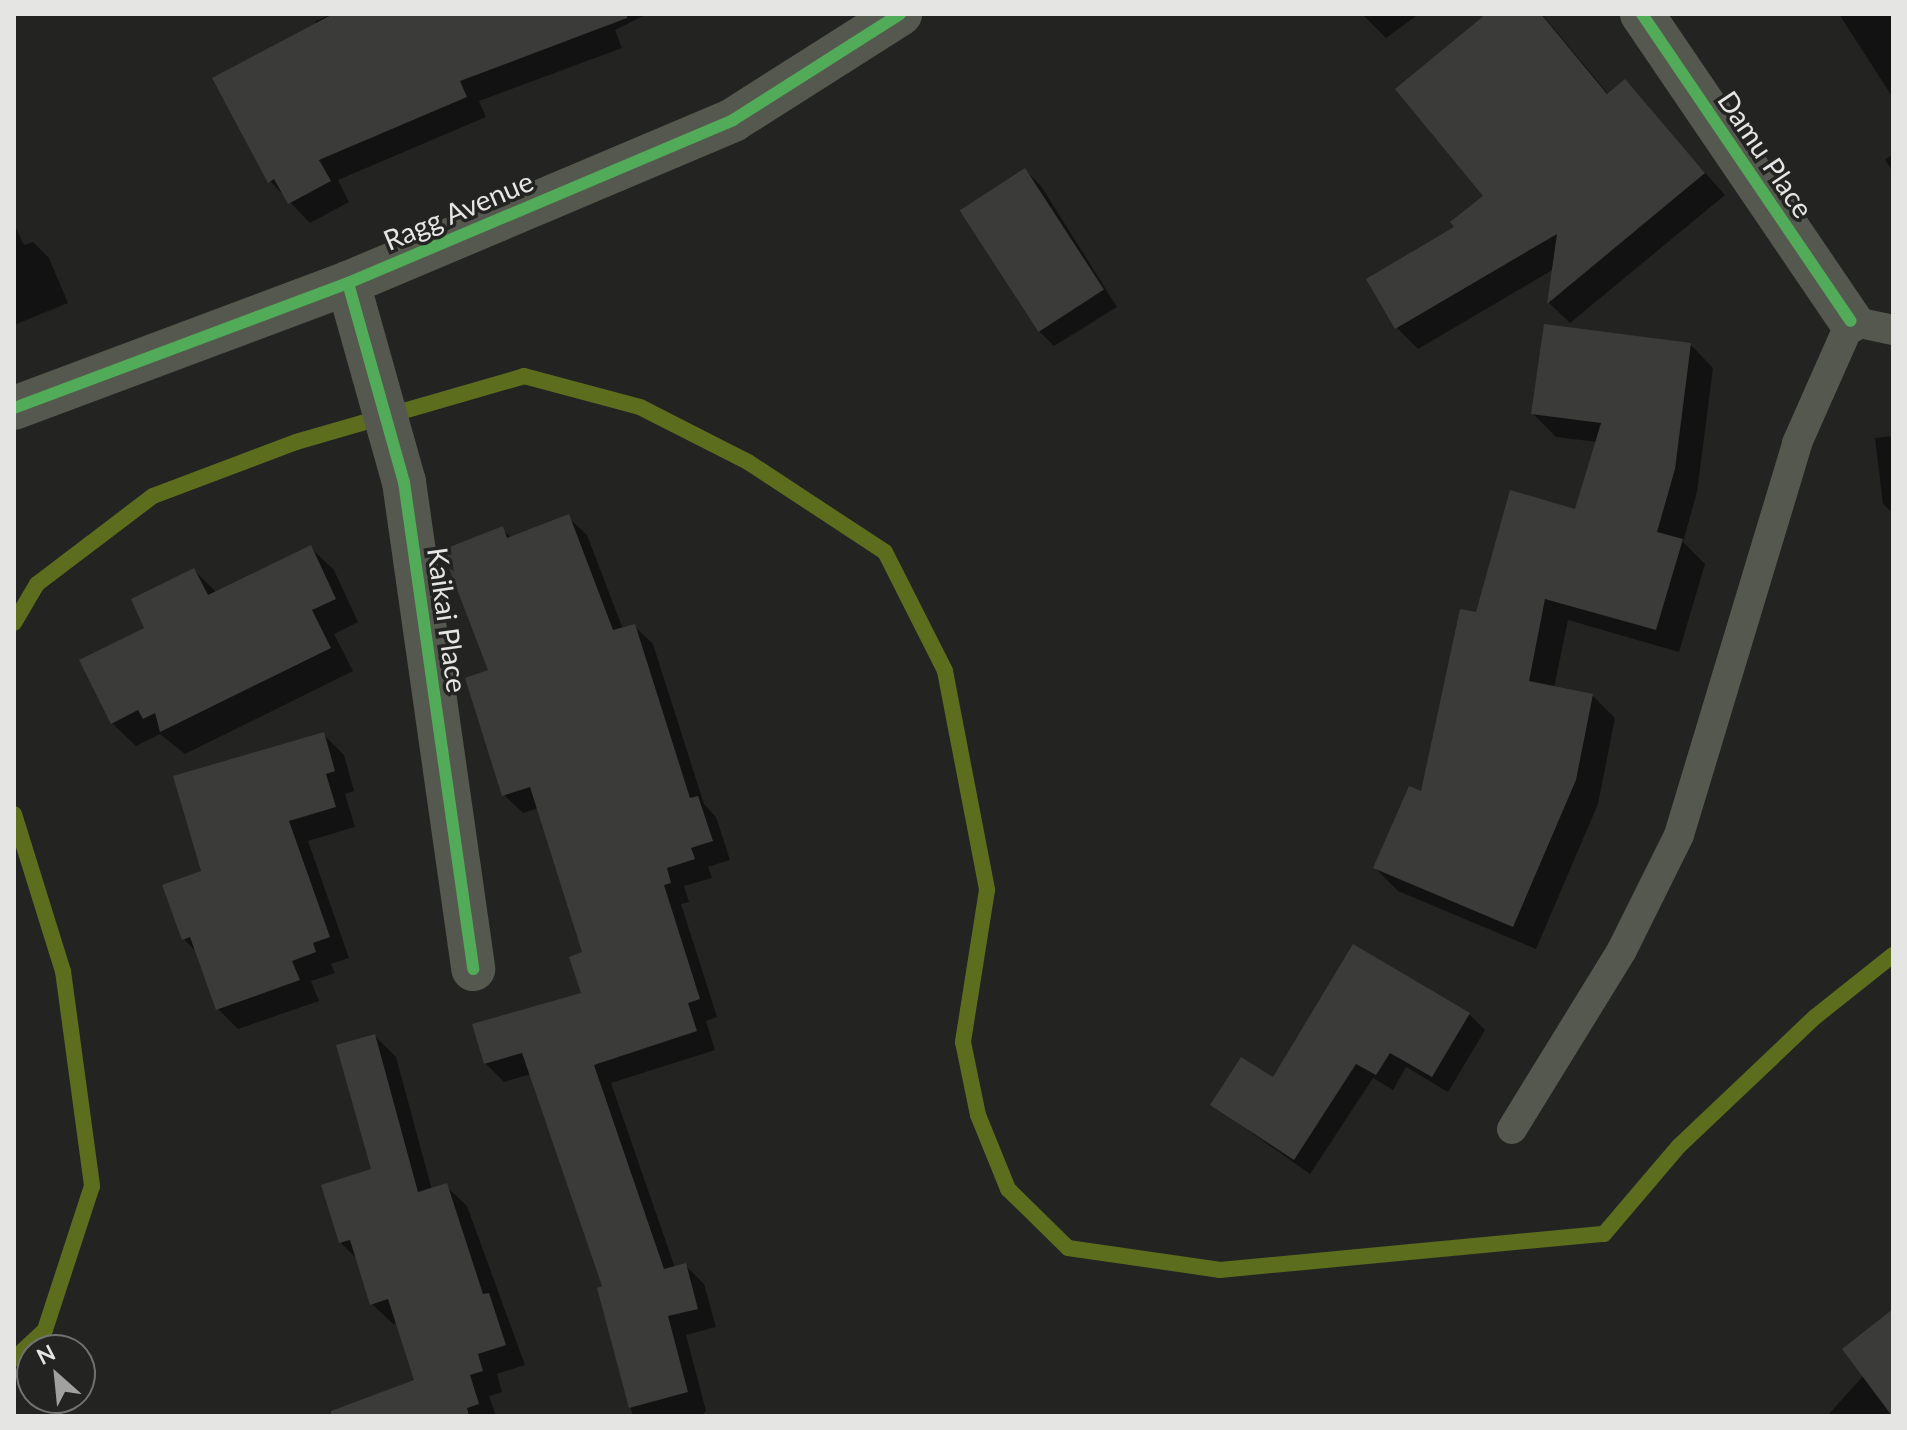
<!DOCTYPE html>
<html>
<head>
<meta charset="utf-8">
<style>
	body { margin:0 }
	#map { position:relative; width:1907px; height:1430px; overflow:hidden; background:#232322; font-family:Lato,sans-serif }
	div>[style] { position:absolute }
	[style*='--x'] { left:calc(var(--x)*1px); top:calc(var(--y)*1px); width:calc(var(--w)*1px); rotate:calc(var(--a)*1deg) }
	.shadow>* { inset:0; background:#0007 }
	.stream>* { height:16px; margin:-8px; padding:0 8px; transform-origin:8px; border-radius:8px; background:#5c6d1e }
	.building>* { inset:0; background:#3b3b3a; transform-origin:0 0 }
	.service>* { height:30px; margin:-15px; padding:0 15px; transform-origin:15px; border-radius:15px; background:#55584e }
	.minor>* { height:44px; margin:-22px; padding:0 22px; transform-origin:22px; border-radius:22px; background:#55584e }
	.cycleway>* { height:12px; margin:-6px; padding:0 6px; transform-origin:6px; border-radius:6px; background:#51ab58 }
	span { translate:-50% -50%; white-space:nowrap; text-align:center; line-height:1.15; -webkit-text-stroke:7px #232421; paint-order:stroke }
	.street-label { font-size:28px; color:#e5e6e4 }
	.frame { position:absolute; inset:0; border:16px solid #e5e6e4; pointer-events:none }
	.north { position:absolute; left:16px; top:1334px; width:80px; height:80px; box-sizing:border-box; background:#232421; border:2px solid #71726f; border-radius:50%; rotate:333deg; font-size:22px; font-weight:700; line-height:32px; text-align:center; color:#e5e6e4 }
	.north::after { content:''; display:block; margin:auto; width:28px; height:36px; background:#a1a2a0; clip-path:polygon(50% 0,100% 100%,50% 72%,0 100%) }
</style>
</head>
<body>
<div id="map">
	<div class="shadow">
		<div style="clip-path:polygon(332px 14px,647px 14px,615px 30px,622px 48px,479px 101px,486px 117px,338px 180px,349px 202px,310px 223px,270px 181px,316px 21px)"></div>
		<div style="clip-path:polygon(1362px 14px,1419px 14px,1386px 38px)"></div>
		<div style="clip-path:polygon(1489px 14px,1542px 14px,1609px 95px,1624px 82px,1725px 195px,1570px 323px,1549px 303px,1554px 269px,1418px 349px,1397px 328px,1457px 228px,1486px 196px)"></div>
		<div style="clip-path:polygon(1839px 14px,1893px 14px,1893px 98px)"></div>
		<div style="clip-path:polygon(1893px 154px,1893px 172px,1885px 160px)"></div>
		<div style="clip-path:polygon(1025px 170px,1041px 186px,1117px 307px,1054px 346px,1038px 330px)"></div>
		<div style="clip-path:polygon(14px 224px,24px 245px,33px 242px,49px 258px,68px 303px,14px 325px)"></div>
		<div style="clip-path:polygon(1691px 345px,1713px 368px,1697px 492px,1683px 542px,1705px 564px,1679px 652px,1568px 620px,1554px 688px,1592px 695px,1615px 718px,1598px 804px,1536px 949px,1398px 891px,1375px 868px,1422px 794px,1477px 614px,1576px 511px,1597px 442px,1556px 437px,1533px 414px)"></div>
		<div style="clip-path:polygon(1893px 436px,1893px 513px,1883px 504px,1875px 438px)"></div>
		<div style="clip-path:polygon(568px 517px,587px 535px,623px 629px,634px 626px,653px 644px,704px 804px,716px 817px,730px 860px,708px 867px,712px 878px,684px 886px,689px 902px,681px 904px,717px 1017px,706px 1021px,715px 1050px,611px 1083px,675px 1268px,686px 1266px,704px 1284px,716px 1327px,686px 1335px,706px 1411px,701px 1416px,633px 1416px,599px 1289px,605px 1287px,531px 1074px,504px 1082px,485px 1063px,584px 994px,585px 954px,539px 808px,523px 813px,504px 795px,491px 672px,502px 529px,512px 538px)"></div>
		<div style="clip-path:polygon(310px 547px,334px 570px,358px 622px,334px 634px,353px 671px,185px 754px,160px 734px,136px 746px,112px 723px,147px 629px,194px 570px,217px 593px)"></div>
		<div style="clip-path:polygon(323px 734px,344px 755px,354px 791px,345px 794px,355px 827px,308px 841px,349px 958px,331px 964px,335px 973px,311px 981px,319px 1001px,238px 1029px,218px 1009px,199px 955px,184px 939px,203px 873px)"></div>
		<div style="clip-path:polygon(1469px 1014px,1485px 1030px,1448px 1092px,1406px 1067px,1393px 1090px,1373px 1078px,1310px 1174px,1212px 1105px)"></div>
		<div style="clip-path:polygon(375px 1036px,396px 1057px,432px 1190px,446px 1186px,467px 1206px,525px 1365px,497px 1374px,502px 1392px,489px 1396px,496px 1416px,405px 1416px,417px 1382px,397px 1323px,393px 1324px,372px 1304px,358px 1260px,340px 1242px,373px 1170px)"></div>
		<div style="clip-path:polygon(1893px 1312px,1893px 1416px,1827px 1416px,1864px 1375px)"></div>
	</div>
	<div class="stream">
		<div style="--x:14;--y:623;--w:45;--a:-59.5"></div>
		<div style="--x:37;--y:584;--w:146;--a:-37.2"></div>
		<div style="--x:153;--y:496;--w:153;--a:-20.7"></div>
		<div style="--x:296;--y:442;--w:237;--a:-16.1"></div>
		<div style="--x:524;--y:376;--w:120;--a:15"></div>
		<div style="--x:640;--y:407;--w:121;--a:27"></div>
		<div style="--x:748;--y:462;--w:164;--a:33.3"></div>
		<div style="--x:885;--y:552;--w:133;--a:63.2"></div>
		<div style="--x:945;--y:671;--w:223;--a:79.1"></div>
		<div style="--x:987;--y:890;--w:154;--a:99"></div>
		<div style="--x:963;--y:1042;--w:75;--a:78.4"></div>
		<div style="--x:978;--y:1115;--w:80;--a:67.9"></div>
		<div style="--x:1008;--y:1189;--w:84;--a:44.5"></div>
		<div style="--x:1068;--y:1248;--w:154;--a:8.2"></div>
		<div style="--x:1220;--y:1270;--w:386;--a:-5.4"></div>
		<div style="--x:1604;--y:1234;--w:116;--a:-49.6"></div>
		<div style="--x:1679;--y:1146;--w:187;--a:-43.5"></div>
		<div style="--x:1815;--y:1017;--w:100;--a:-38.5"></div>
		<div style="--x:14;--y:814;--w:164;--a:72.7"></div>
		<div style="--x:63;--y:971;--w:217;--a:82.3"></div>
		<div style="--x:92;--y:1186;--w:151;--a:108.1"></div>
		<div style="--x:45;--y:1330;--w:42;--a:136.9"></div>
	</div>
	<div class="building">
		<div style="clip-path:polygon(333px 14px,627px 14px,627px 18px,460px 81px,467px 97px,319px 160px,331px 181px,288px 204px,274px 179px,268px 183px,212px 78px)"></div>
		<div style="clip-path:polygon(1486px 14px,1541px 14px,1607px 94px,1625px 79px,1705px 173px,1547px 304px,1557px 234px,1395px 329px,1366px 279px,1454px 227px,1450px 222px,1483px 196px,1395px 89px)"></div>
		<div style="left:1025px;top:168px;width:145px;height:78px;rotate:57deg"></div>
		<div style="clip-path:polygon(1544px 324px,1691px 343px,1675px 469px,1657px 532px,1683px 539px,1656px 630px,1545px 599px,1529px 681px,1593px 694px,1576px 780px,1513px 927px,1373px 868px,1409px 786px,1421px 791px,1460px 609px,1476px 612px,1510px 490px,1575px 509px,1601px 423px,1531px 414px)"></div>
		<div style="clip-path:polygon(569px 514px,613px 630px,635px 624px,690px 798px,698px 796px,713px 841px,691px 848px,695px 859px,667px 868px,671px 883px,664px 885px,700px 999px,688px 1003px,697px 1031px,594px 1065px,664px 1269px,686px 1263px,698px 1309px,668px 1316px,688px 1392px,629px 1408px,597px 1288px,602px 1286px,522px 1053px,484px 1064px,472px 1024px,581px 993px,569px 957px,582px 952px,530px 787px,502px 796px,465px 678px,488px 670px,442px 550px,503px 526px,507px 538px)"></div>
		<div style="clip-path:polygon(311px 545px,336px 599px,312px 610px,331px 648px,160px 732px,155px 713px,143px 719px,138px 710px,111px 724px,79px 660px,144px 628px,131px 599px,194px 568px,208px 595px)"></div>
		<div style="clip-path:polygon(324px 732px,335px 771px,326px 774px,336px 807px,289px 821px,330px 937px,313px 943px,316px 952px,292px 961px,300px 980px,216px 1010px,190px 937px,182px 940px,162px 885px,201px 871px,173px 776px)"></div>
		<div style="clip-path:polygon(1353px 944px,1470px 1013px,1432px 1077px,1390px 1053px,1376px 1075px,1356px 1064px,1294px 1160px,1210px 1105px,1241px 1057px,1273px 1077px)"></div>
		<div style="clip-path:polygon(375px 1034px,418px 1192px,447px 1183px,483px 1294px,489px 1293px,506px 1345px,478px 1354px,483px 1371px,470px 1375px,479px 1404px,467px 1408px,469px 1416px,331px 1416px,331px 1411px,414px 1380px,388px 1299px,370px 1305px,350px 1240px,339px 1243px,321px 1185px,371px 1169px,336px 1045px)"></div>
		<div style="clip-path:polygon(1893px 1309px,1893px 1416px,1892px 1416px,1842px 1349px)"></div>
	</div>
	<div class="service">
		<div style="--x:1512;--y:1129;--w:210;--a:-58.4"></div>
		<div style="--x:1622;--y:950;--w:128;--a:-63.6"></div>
		<div style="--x:1679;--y:835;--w:409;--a:-73.2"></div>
		<div style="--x:1797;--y:443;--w:133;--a:-66.1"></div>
		<div style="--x:1851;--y:321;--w:43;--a:12.1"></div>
	</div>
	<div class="minor">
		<div style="--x:1642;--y:14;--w:371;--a:55.8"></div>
		<div style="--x:348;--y:283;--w:207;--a:74.3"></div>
		<div style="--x:404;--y:482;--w:492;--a:81.9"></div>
		<div style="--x:14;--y:408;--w:357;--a:-20.5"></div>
		<div style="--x:348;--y:283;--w:418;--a:-22.9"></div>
		<div style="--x:733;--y:120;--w:198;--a:-32.4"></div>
	</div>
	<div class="cycleway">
		<div style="--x:1642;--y:14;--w:371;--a:55.8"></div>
		<div style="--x:348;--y:283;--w:207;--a:74.3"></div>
		<div style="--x:404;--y:482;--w:492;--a:81.9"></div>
		<div style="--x:14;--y:408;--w:357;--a:-20.5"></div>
		<div style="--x:348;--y:283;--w:418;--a:-22.9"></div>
		<div style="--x:733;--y:120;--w:198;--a:-32.4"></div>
	</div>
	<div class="street-label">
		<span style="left:1766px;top:154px;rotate:56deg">Damu Place</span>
		<span style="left:458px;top:210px;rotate:-23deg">Ragg Avenue</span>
		<span style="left:448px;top:620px;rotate:82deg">Kaikai Place</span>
	</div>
	<div class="frame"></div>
	<div class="north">N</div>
</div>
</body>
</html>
